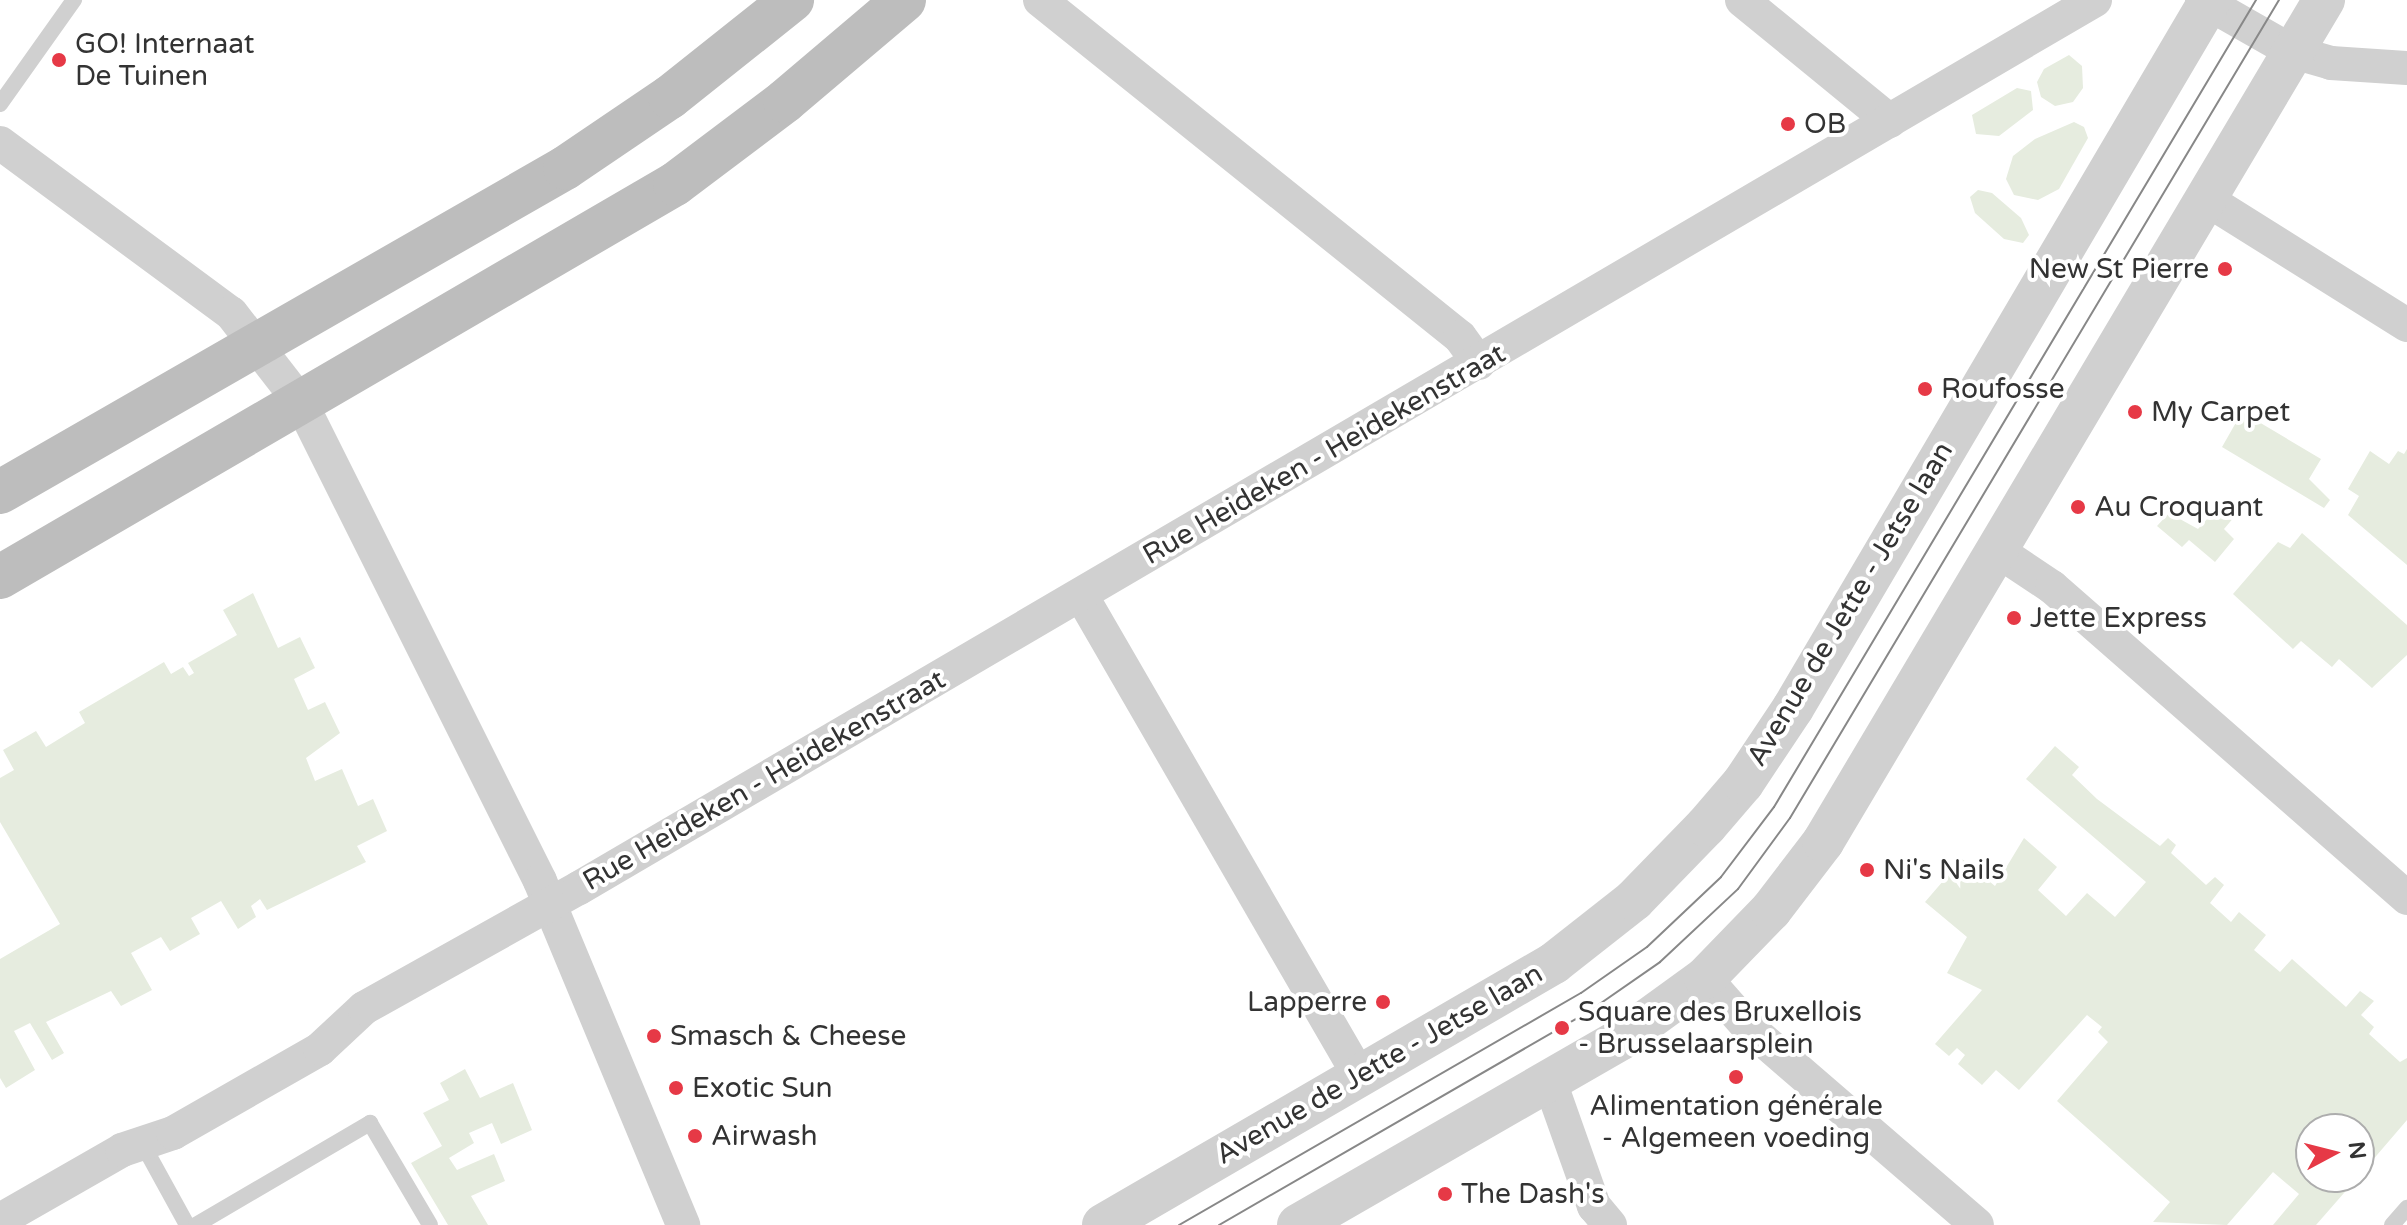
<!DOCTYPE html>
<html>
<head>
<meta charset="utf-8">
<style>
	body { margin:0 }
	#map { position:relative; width:2407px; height:1225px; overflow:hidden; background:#fff; font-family:"Varela Round",sans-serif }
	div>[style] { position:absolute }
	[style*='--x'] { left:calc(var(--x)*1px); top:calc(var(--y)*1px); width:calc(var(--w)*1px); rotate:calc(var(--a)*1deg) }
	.green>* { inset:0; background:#e6ecdf }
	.service>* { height:16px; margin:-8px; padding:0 8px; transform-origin:8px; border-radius:8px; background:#d0d0d0 }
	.minor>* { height:34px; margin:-17px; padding:0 17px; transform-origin:17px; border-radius:17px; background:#d0d0d0 }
	.tertiary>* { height:42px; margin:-21px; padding:0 21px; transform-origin:21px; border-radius:21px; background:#d0d0d0 }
	.secondary>* { height:44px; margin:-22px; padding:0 22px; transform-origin:22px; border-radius:22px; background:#bdbdbd }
	.tram>* { height:2px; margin:-1px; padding:0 1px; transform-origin:1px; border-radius:1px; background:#888 }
	.dots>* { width:22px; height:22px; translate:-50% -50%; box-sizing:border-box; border:4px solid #fff; border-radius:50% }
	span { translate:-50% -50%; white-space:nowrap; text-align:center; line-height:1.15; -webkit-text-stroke:8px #fff; paint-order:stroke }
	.poi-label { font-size:28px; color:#333 }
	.left { translate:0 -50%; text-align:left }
	.right { translate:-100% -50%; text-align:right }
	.street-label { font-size:28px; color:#333 }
	.north { position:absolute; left:2295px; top:1113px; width:80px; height:80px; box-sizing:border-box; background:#fff; border:2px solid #adadad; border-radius:50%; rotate:83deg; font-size:22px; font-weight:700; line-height:32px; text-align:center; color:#333 }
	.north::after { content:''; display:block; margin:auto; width:28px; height:36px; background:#e63946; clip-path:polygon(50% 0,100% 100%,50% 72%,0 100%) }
</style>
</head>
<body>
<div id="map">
	<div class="green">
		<div style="clip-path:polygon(2069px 55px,2082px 66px,2083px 88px,2073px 102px,2055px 106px,2041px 97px,2037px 82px,2044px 69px)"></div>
		<div style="clip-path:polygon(2017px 88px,2031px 91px,2033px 110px,1999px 136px,1976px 134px,1972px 115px)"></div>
		<div style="clip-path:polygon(2074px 122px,2084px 127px,2088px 138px,2059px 189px,2038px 200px,2014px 195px,2006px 179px,2013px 156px,2035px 139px)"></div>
		<div style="clip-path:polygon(1978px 190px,1992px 193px,2021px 218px,2029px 235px,2023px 243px,2004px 239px,1975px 213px,1970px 197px)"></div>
		<div style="clip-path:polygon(2242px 412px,2321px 459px,2309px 479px,2330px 500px,2324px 508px,2222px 447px)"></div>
		<div style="clip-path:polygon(2407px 449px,2407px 565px,2348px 515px,2359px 496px,2348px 489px,2370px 451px,2389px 464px,2398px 451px,2404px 454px)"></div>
		<div style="clip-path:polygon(2218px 507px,2235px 516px,2224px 529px,2234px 539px,2215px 562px,2189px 540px,2182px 547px,2157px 526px,2169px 513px,2198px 529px)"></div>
		<div style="clip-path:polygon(2302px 533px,2407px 625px,2407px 655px,2372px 688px,2339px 659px,2332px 667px,2301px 641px,2293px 649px,2233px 594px,2278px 542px,2290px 548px)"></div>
		<div style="clip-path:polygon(253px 593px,278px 648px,300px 637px,315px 668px,294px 679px,308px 710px,325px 702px,340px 733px,306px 758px,315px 781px,342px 769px,358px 806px,373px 799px,387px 831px,357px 846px,366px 862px,267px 910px,260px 899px,251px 906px,256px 917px,238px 929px,221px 901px,191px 918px,200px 934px,170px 951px,161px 937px,131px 953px,152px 990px,121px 1006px,111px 991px,46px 1022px,64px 1053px,52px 1060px,30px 1023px,14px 1031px,35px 1070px,6px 1088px,0 1078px,0 959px,60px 924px,0 822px,0 778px,14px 770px,3px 750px,36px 731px,46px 747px,85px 723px,79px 712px,164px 662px,171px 674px,183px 667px,189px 676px,194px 673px,188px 663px,237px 635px,223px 610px)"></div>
		<div style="clip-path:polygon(2055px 746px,2079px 767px,2072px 775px,2097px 799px,2160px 846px,2168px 838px,2176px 845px,2171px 853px,2206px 885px,2215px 877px,2224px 885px,2210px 903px,2231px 922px,2239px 912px,2266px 935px,2254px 950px,2280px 972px,2292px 959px,2346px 1007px,2360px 991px,2374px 1001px,2361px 1015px,2374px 1027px,2369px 1034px,2400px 1062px,2407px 1058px,2407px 1120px,2359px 1176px,2359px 1129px,2311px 1129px,2311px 1177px,2358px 1177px,2316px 1225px,2273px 1225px,2299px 1194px,2273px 1172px,2227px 1225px,2153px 1222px,2170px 1202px,2057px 1101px,2108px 1042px,2098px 1032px,2102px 1027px,2087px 1015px,2019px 1090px,1996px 1070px,1982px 1085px,1958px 1064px,1965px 1055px,1957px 1048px,1949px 1056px,1935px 1044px,1982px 990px,1947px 973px,1967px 937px,1925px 902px,1962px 859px,1995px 886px,2024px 838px,2057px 867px,2038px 890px,2066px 916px,2087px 893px,2115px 917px,2146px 882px,2026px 779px)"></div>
		<div style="clip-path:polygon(465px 1069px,480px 1098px,513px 1083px,532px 1130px,501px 1144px,492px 1123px,469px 1133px,474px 1143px,449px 1158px,457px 1170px,494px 1154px,505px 1181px,471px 1196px,488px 1225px,448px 1225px,411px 1163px,442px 1146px,423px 1113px,449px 1100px,440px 1083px)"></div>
	</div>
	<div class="service">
		<div style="--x:0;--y:104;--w:128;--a:-54.6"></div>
		<div style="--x:142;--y:1143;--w:94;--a:61.2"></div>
		<div style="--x:196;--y:1225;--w:202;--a:-30.4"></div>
		<div style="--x:370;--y:1123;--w:118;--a:59.5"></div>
		<div style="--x:2392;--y:1225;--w:23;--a:-49"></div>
	</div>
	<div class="minor">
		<div style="--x:1040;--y:0;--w:538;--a:38.74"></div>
		<div style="--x:1460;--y:337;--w:32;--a:54"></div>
		<div style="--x:1742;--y:0;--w:191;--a:39.3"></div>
		<div style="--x:2202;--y:0;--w:105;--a:29.7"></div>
		<div style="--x:2293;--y:52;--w:40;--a:16"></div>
		<div style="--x:2331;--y:63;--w:76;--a:3.8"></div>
		<div style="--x:0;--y:143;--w:287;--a:36.4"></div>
		<div style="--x:231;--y:313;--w:114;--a:52.1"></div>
		<div style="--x:301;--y:403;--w:534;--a:63.43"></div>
		<div style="--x:540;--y:881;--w:373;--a:67.4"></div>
		<div style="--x:2206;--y:199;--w:237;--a:32.1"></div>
		<div style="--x:1998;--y:551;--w:65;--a:33.7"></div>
		<div style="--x:2052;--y:587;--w:472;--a:41.2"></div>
		<div style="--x:1081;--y:595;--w:557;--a:59.94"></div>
		<div style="--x:1705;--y:978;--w:67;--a:48.7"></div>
		<div style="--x:1749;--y:1028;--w:301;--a:40.8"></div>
		<div style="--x:1550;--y:1082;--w:132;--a:70.5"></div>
		<div style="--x:1594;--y:1206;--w:25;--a:50"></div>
		<div style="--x:0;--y:1220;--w:141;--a:-29.8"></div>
		<div style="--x:122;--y:1150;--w:54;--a:-18.4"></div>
		<div style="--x:173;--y:1133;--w:169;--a:-29.7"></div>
		<div style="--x:320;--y:1049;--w:60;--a:-43"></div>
		<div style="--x:364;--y:1008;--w:246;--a:-29.2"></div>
		<div style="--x:579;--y:888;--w:1757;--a:-30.36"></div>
	</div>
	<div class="tertiary">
		<div style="--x:1103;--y:1225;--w:522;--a:-30.15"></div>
		<div style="--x:1554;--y:963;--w:102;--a:-38.2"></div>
		<div style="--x:1634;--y:900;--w:103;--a:-45.8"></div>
		<div style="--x:1706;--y:826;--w:57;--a:-49.3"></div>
		<div style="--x:1743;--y:783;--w:90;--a:-56.3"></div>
		<div style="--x:1793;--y:708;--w:822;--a:-59.5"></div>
		<div style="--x:1298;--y:1225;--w:373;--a:-29.9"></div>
		<div style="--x:1621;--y:1039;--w:104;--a:-36"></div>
		<div style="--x:1705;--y:978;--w:95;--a:-45.9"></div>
		<div style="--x:1771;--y:910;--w:86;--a:-52.6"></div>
		<div style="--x:1823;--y:842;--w:980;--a:-59.25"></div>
	</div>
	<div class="secondary">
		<div style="--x:0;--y:492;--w:651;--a:-29.83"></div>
		<div style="--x:565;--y:168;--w:127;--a:-34.1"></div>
		<div style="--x:670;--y:97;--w:156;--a:-38.5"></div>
		<div style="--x:0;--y:577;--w:781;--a:-30.21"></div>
		<div style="--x:675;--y:184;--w:138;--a:-37"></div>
		<div style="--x:785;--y:101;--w:156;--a:-40.3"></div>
	</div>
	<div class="tram">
		<div style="--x:1179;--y:1225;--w:464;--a:-30"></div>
		<div style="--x:1581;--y:993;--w:80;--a:-34.9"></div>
		<div style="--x:1647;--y:947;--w:102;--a:-43.4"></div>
		<div style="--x:1721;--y:877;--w:88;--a:-52.9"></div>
		<div style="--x:1774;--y:807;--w:940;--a:-59.15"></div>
		<div style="--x:1219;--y:1225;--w:430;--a:-30"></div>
		<div style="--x:1591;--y:1010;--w:84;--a:-34.8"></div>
		<div style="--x:1660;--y:962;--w:107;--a:-43.1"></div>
		<div style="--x:1738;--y:889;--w:88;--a:-53.8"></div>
		<div style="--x:1790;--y:818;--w:953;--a:-59.13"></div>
	</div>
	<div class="dots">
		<div style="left:59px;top:60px;background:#e63946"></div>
		<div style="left:1788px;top:124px;background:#e63946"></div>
		<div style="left:2225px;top:269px;background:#e63946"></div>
		<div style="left:1925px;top:389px;background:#e63946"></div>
		<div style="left:2135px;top:412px;background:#e63946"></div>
		<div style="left:2078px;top:507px;background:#e63946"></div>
		<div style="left:2014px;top:618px;background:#e63946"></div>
		<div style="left:1867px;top:870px;background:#e63946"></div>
		<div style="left:1383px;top:1002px;background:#e63946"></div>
		<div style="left:1562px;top:1028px;background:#e63946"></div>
		<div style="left:654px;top:1036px;background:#e63946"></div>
		<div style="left:1736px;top:1077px;background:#e63946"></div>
		<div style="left:676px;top:1088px;background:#e63946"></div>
		<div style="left:695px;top:1136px;background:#e63946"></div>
		<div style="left:1445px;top:1194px;background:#e63946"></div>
	</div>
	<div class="poi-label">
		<span class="left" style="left:75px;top:60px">GO! Internaat<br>De Tuinen</span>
		<span class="left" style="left:1804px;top:124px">OB</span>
		<span class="right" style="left:2209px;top:269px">New St Pierre</span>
		<span class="left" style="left:1941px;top:389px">Roufosse</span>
		<span class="left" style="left:2151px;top:412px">My Carpet</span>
		<span class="left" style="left:2094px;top:507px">Au Croquant</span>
		<span class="left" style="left:2030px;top:618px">Jette Express</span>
		<span class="left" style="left:1883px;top:870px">Ni's Nails</span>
		<span class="right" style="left:1367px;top:1002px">Lapperre</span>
		<span class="left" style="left:1578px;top:1028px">Square des Bruxellois<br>- Brusselaarsplein</span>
		<span class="left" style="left:670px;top:1036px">Smasch &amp; Cheese</span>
		<span class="left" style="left:692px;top:1088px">Exotic Sun</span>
		<span style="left:1736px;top:1122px">Alimentation générale<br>- Algemeen voeding</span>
		<span class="left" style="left:711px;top:1136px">Airwash</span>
		<span class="left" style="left:1461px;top:1194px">The Dash's</span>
	</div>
	<div class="street-label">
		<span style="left:1324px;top:454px;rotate:-30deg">Rue Heideken - Heidekenstraat</span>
		<span style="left:1850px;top:604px;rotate:-59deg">Avenue de Jette - Jetse laan</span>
		<span style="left:764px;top:780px;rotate:-30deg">Rue Heideken - Heidekenstraat</span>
		<span style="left:1379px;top:1064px;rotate:-30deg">Avenue de Jette - Jetse laan</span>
	</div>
	<div class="north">N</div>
</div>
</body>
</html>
